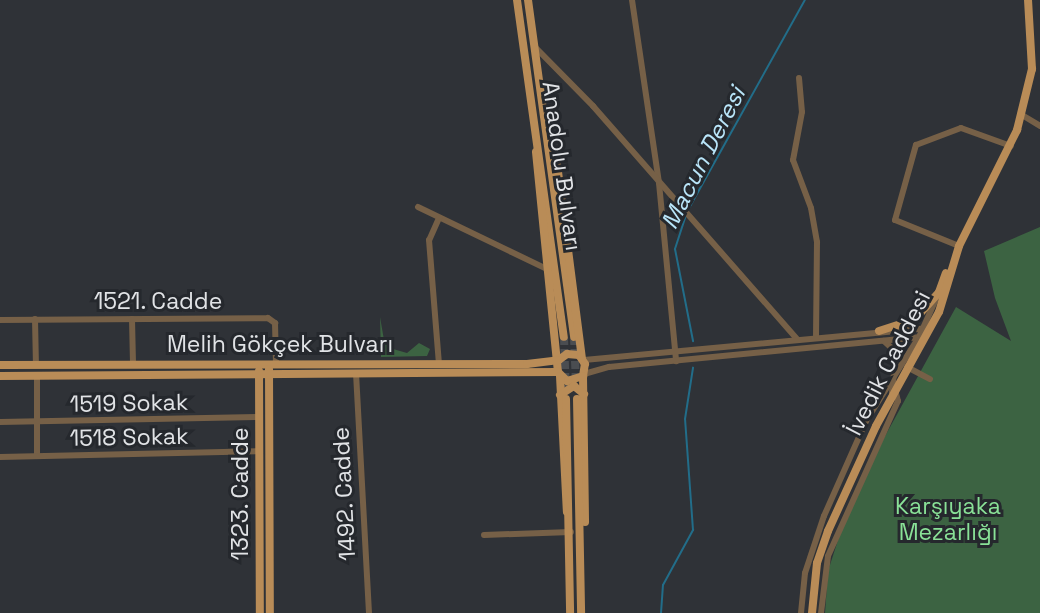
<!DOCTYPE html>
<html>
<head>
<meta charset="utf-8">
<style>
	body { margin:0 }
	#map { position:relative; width:1040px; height:613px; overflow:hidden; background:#2f3237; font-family:"Space Grotesk",sans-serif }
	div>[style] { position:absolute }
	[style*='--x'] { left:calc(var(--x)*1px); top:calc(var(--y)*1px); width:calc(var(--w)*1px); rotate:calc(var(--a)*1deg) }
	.green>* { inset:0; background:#3c6342 }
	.stream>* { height:2px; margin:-1px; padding:0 1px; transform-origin:1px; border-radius:1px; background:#226d89 }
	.major-tunnel>* { height:8px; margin-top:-4px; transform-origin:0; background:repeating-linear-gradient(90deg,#4a4d51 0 8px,transparent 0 12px) }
	.minor>* { height:6px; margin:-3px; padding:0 3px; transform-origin:3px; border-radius:3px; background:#766047 }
	.major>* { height:8px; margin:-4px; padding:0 4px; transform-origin:4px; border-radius:4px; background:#b98c57 }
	span { translate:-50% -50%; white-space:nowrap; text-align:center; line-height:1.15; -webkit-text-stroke:6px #25282d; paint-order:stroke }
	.street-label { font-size:23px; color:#e1e3e6 }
	.park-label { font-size:23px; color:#89e197 }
	.water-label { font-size:24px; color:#b9e5f9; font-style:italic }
</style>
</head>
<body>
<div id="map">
	<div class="green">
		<div style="clip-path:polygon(1040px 227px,1040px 613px,825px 613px,828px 571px,839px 537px,884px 438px,956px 307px,1011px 341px,995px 298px,984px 251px)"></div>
		<div style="clip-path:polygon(380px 317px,384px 340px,393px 349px,407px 353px,419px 343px,430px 349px,427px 356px,381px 357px)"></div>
	</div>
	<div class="stream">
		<div style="--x:688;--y:210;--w:240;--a:-60.9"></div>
		<div style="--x:686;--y:215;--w:36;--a:108"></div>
		<div style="--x:675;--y:249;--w:94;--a:78.9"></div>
		<div style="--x:661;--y:613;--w:28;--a:-86"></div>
		<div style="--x:663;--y:585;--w:63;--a:-61.4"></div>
		<div style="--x:693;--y:530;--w:111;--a:-94.1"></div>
		<div style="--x:685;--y:419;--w:52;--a:-81.1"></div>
	</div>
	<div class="major-tunnel">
		<div style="--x:564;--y:337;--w:60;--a:88.1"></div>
		<div style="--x:574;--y:337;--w:45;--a:87.5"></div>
	</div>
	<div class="minor">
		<div style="--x:632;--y:0;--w:185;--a:81.6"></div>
		<div style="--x:659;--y:183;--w:179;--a:84.5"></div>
		<div style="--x:535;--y:47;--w:83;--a:45.5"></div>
		<div style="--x:593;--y:106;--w:310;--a:48.8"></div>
		<div style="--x:799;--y:78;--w:34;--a:85"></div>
		<div style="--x:802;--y:112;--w:49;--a:100.6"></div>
		<div style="--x:793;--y:160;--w:51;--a:69.4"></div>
		<div style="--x:811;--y:208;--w:35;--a:80"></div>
		<div style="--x:817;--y:242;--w:95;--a:90.6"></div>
		<div style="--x:1022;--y:115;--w:21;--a:31"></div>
		<div style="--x:418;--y:207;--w:145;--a:25.7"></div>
		<div style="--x:439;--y:218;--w:24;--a:114"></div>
		<div style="--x:429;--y:240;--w:124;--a:85.4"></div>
		<div style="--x:959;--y:246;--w:69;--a:-157.9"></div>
		<div style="--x:895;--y:220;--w:78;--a:-74.4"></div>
		<div style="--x:916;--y:145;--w:48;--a:-20.7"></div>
		<div style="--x:961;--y:128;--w:53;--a:19.8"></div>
		<div style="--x:35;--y:319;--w:46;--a:88.8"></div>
		<div style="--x:132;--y:319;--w:45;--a:88.7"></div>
		<div style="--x:0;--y:320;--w:268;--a:-0.4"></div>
		<div style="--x:268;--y:318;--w:9;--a:36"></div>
		<div style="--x:275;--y:323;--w:40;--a:88.6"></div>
		<div style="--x:884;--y:341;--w:16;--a:43"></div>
		<div style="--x:896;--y:352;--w:41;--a:95.6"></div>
		<div style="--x:584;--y:360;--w:344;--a:-5.3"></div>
		<div style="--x:907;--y:367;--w:26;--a:28"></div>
		<div style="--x:356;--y:373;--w:240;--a:86.9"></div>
		<div style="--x:584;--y:374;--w:26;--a:-16"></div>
		<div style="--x:609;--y:367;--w:311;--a:-5.5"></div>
		<div style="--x:0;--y:422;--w:259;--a:-1.1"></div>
		<div style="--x:37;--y:456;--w:80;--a:-90"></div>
		<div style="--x:0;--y:457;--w:260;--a:-1.3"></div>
		<div style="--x:484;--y:535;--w:87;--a:-2"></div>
		<div style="--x:801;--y:613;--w:40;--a:-84.3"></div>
		<div style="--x:805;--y:573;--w:60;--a:-71.6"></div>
		<div style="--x:824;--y:516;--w:104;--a:-66.1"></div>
		<div style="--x:866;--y:421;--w:99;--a:-57.8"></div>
		<div style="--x:919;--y:337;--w:44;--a:-65.8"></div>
		<div style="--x:821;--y:613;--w:57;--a:-83"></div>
		<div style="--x:828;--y:556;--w:170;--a:-65.7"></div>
		<div style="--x:898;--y:401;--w:11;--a:-105"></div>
	</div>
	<div class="major">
		<div style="--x:517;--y:0;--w:340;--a:82.1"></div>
		<div style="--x:528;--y:0;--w:340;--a:82.2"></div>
		<div style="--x:536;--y:152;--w:221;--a:84.3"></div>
		<div style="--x:558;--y:372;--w:13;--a:45"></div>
		<div style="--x:567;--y:381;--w:17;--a:-17"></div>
		<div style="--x:583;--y:376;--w:12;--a:-81"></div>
		<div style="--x:585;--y:364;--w:11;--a:-124"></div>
		<div style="--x:579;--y:355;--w:12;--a:-175"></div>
		<div style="--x:567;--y:354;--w:9;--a:144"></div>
		<div style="--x:556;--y:156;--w:204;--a:82.7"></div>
		<div style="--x:879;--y:331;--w:38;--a:-18"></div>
		<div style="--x:915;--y:319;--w:36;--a:-48"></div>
		<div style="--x:939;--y:292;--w:20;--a:-70"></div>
		<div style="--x:0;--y:365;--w:527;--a:-0.11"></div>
		<div style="--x:527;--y:364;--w:32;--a:-7"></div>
		<div style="--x:269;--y:369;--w:244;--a:89.8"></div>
		<div style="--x:259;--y:371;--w:242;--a:89.8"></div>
		<div style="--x:0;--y:376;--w:558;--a:-0.41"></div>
		<div style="--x:560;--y:376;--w:136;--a:87.1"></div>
		<div style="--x:583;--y:376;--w:146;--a:89.2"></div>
		<div style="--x:560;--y:395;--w:17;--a:-33"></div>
		<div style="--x:574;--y:386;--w:13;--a:39"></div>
		<div style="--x:566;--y:399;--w:214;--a:88.9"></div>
		<div style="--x:577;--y:399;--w:214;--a:88.9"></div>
		<div style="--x:812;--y:613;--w:50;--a:-84.3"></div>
		<div style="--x:817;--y:563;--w:34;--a:-71"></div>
		<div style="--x:828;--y:531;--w:115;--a:-65.4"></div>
		<div style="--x:876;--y:426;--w:130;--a:-61.1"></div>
		<div style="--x:939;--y:312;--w:69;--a:-73.1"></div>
		<div style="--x:959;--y:246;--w:130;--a:-63.4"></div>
		<div style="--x:1017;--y:130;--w:63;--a:-76.2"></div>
		<div style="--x:1032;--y:69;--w:69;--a:-93.3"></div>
	</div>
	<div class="street-label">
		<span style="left:562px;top:166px;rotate:82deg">Anadolu Bulvarı</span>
		<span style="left:158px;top:301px">1521. Cadde</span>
		<span style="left:280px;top:344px">Melih Gökçek Bulvarı</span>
		<span style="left:888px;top:363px;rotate:-63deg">İvedik Caddesi</span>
		<span style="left:129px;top:403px;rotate:-1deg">1519 Sokak</span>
		<span style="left:129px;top:437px;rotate:-1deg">1518 Sokak</span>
		<span style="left:240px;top:494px;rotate:-90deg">1323. Cadde</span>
		<span style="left:344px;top:494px;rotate:-93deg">1492. Cadde</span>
	</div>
	<div class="park-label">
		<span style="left:948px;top:519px">Karşıyaka<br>Mezarlığı</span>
	</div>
	<div class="water-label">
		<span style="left:703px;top:158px;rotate:-63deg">Macun Deresi</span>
	</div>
</div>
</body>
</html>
